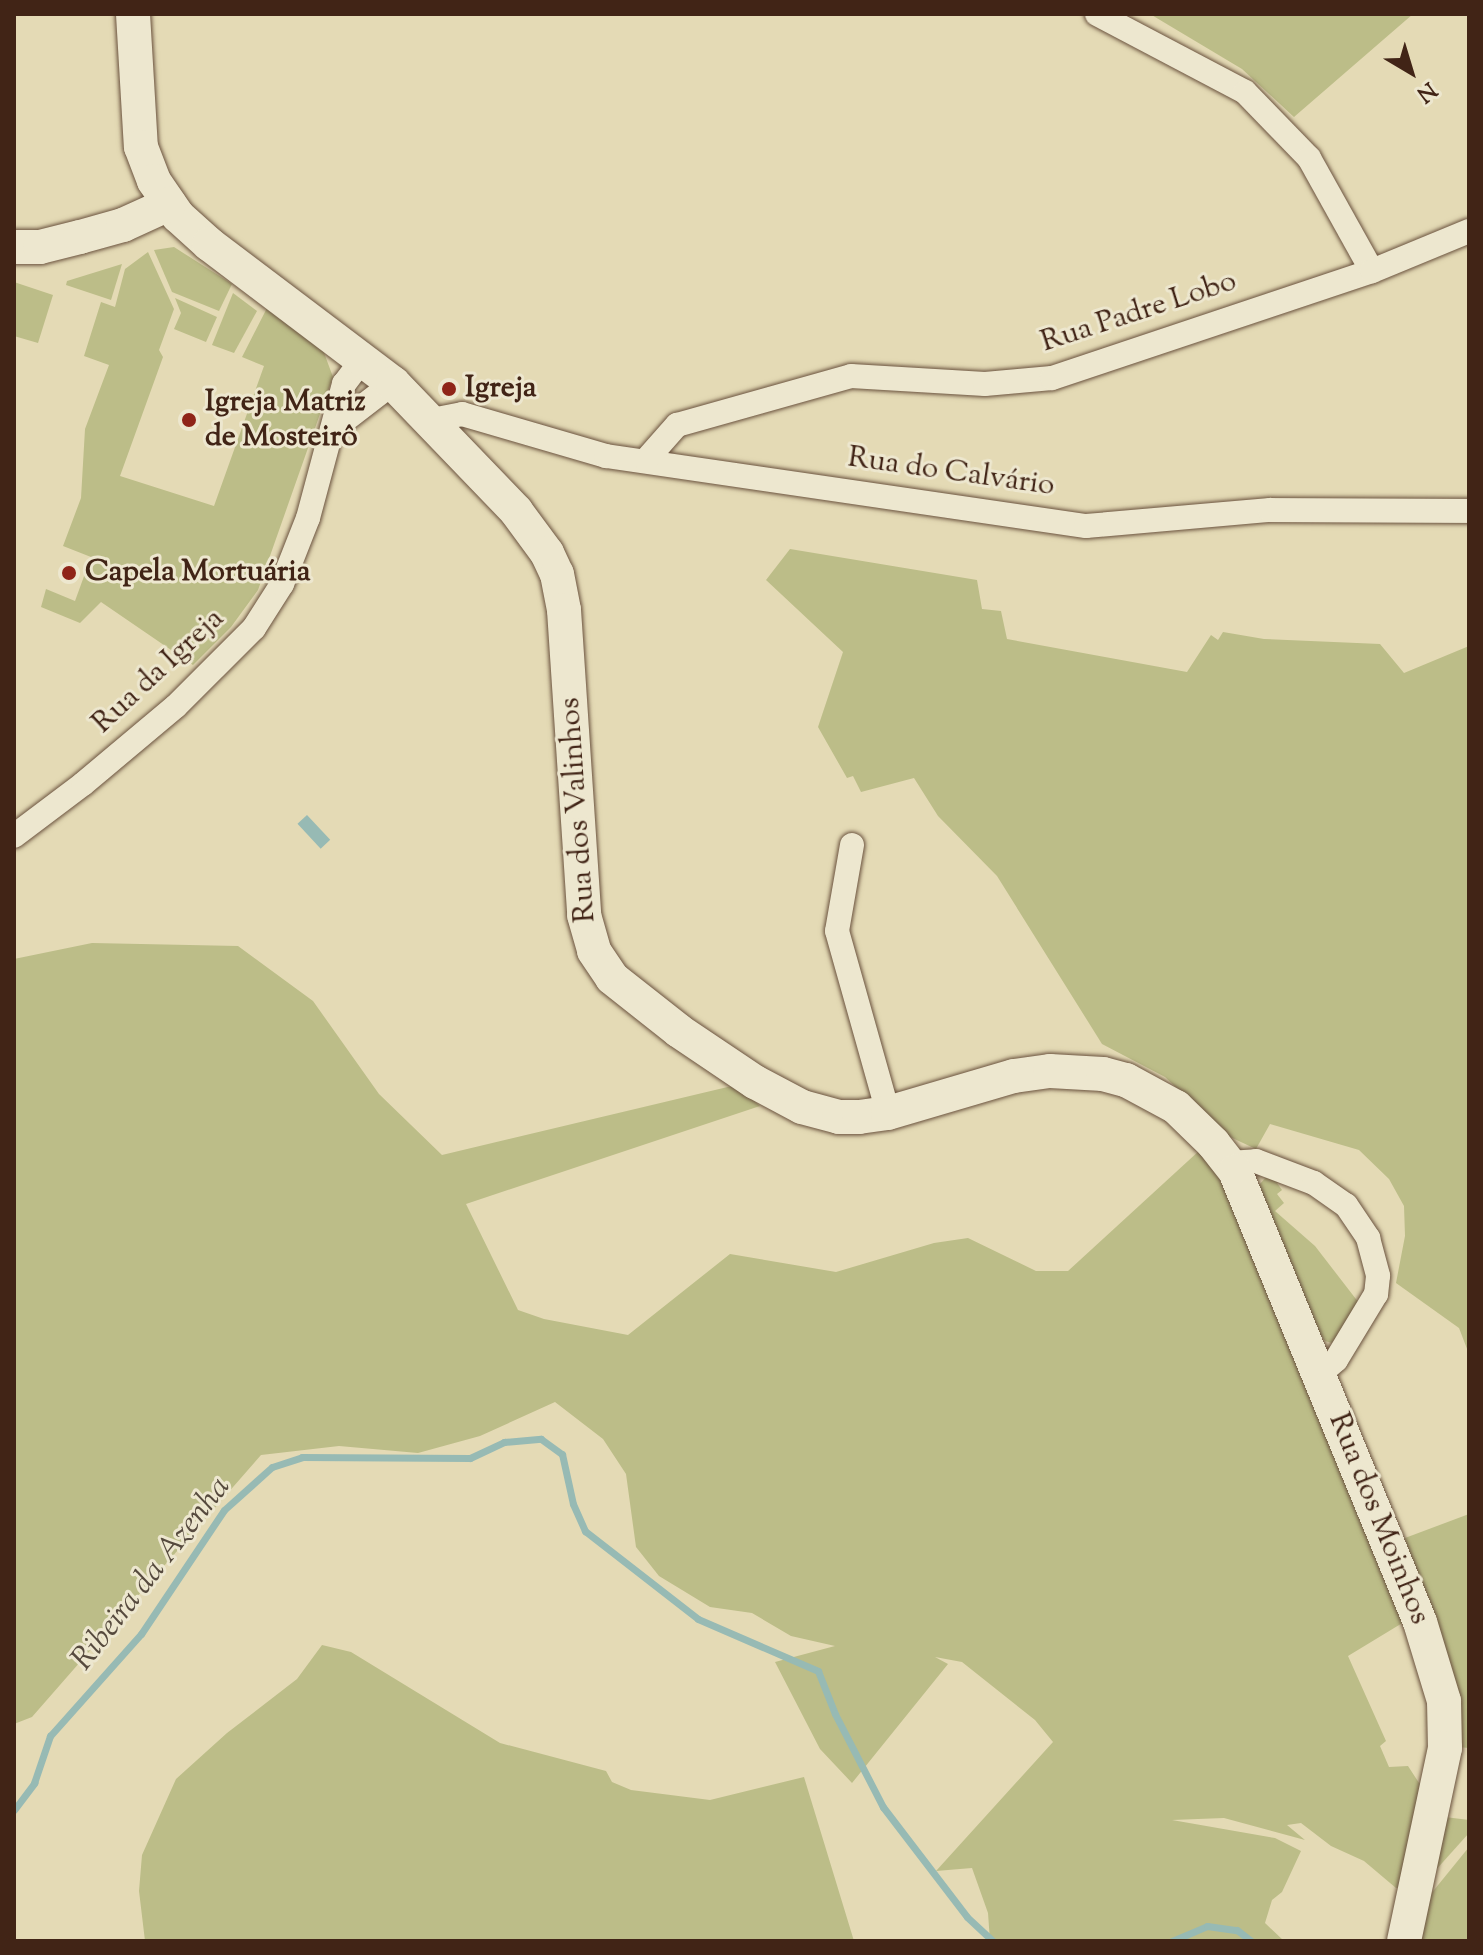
<!DOCTYPE html>
<html>
<head>
<meta charset="utf-8">
<style>
	body { margin:0 }
	#map { position:relative; width:1483px; height:1955px; overflow:hidden; background:#e4dab5; font-family:"Sorts Mill Goudy",serif }
	div>[style] { position:absolute }
	[style*='--x'] { left:calc(var(--x)*1px); top:calc(var(--y)*1px); width:calc(var(--w)*1px); rotate:calc(var(--a)*1deg) }
	.green>* { inset:0; background:#bcbd88 }
	.water>* { inset:0; background:#97bab4; transform-origin:0 0 }
	.stream>* { height:7px; margin:-3.5px; padding:0 3.5px; transform-origin:3.5px; border-radius:3.5px; background:#97bab4 }
	.roads { filter:drop-shadow(0 0 2px #6a523e) drop-shadow(0 0 2px #6a523e) }
	.street>* { height:24px; margin:-12px; padding:0 12px; transform-origin:12px; border-radius:12px; background:#ede7cf }
	.secondary>* { height:34px; margin:-17px; padding:0 17px; transform-origin:17px; border-radius:17px; background:#ede7cf }
	.dots>* { width:22px; height:22px; translate:-50% -50%; box-sizing:border-box; border:4px solid #ede7cf; border-radius:50% }
	span { translate:-50% -50%; white-space:nowrap; text-align:center; line-height:1.15; -webkit-text-stroke:6px #ede7cf; paint-order:stroke }
	.street-label { font-size:30px; color:#412416 }
	.poi-label { font-size:30px; color:#412416; font-weight:700 }
	.left { translate:0 -50%; text-align:left }
	.water-label { font-size:32px; color:#564a3e; font-style:italic }
	.frame { position:absolute; inset:0; border:16px solid #412416; pointer-events:none }
	.north { position:absolute; left:1371px; top:32px; width:80px; height:80px; -webkit-text-stroke:6px #ede7cf; paint-order:stroke; rotate:142deg; font-size:22px; font-weight:700; line-height:32px; text-align:center; color:#412416 }
	.north::after { content:''; display:block; margin:auto; width:28px; height:36px; background:#412416; clip-path:polygon(50% 0,100% 100%,50% 72%,0 100%) }
</style>
</head>
<body>
<div id="map">
	<div class="green">
		<div style="clip-path:polygon(1150px 14px,1413px 14px,1294px 117px,1242px 69px)"></div>
		<div style="clip-path:polygon(174px 247px,232px 284px,219px 311px,172px 292px,154px 250px)"></div>
		<div style="clip-path:polygon(148px 252px,174px 309px,159px 350px,163px 357px,120px 476px,214px 506px,264px 366px,242px 357px,267px 308px,323px 350px,333px 377px,258px 590px,231px 627px,193px 665px,101px 602px,80px 623px,41px 607px,46px 589px,75px 601px,91px 557px,63px 546px,81px 498px,85px 429px,109px 365px,84px 356px,101px 302px,115px 307px,125px 269px)"></div>
		<div style="clip-path:polygon(122px 264px,111px 300px,66px 285px,67px 281px)"></div>
		<div style="clip-path:polygon(14px 282px,53px 295px,38px 343px,14px 336px)"></div>
		<div style="clip-path:polygon(233px 293px,257px 311px,234px 353px,212px 345px)"></div>
		<div style="clip-path:polygon(175px 298px,217px 317px,206px 342px,174px 329px,181px 313px)"></div>
		<div style="clip-path:polygon(790px 549px,977px 580px,982px 609px,1001px 611px,1007px 639px,1187px 672px,1211px 635px,1218px 640px,1223px 632px,1264px 639px,1380px 644px,1404px 673px,1469px 646px,1469px 1354px,1459px 1328px,1396px 1283px,1405px 1236px,1404px 1206px,1389px 1179px,1359px 1150px,1270px 1124px,1256px 1149px,1228px 1136px,1165px 1077px,1102px 1044px,997px 876px,938px 816px,914px 778px,861px 792px,853px 776px,847px 778px,818px 727px,843px 652px,766px 580px)"></div>
		<div style="clip-path:polygon(92px 943px,238px 946px,313px 1001px,379px 1094px,442px 1155px,736px 1085px,760px 1106px,466px 1204px,518px 1310px,544px 1319px,628px 1335px,730px 1254px,836px 1272px,934px 1243px,968px 1238px,1036px 1271px,1068px 1271px,1200px 1150px,1208px 1150px,1404px 1622px,1348px 1656px,1386px 1741px,1380px 1746px,1389px 1767px,1408px 1766px,1421px 1786px,1402px 1887px,1396px 1888px,1364px 1861px,1331px 1846px,1301px 1823px,1287px 1825px,1305px 1840px,1224px 1818px,1172px 1820px,1275px 1838px,1301px 1851px,1282px 1892px,1272px 1900px,1265px 1923px,1284px 1941px,990px 1941px,988px 1913px,972px 1868px,936px 1871px,1053px 1742px,1035px 1720px,962px 1662px,935px 1657px,948px 1664px,852px 1783px,820px 1749px,775px 1662px,835px 1646px,791px 1636px,752px 1613px,710px 1607px,659px 1576px,636px 1547px,626px 1474px,603px 1439px,555px 1402px,480px 1436px,418px 1453px,339px 1446px,261px 1455px,32px 1717px,14px 1724px,14px 959px)"></div>
		<div style="clip-path:polygon(1268px 1175px,1284px 1178px,1277px 1183px,1282px 1190px,1277px 1194px,1284px 1203px,1275px 1211px,1315px 1246px,1359px 1303px,1332px 1343px,1325px 1341px,1320px 1334px,1260px 1191px,1259px 1185px)"></div>
		<div style="clip-path:polygon(1469px 1514px,1469px 1748px,1458px 1747px,1405px 1538px)"></div>
		<div style="clip-path:polygon(322px 1645px,351px 1652px,500px 1743px,606px 1771px,612px 1782px,631px 1790px,710px 1800px,804px 1777px,854px 1941px,145px 1941px,139px 1891px,142px 1855px,176px 1779px,227px 1733px,297px 1679px)"></div>
		<div style="clip-path:polygon(1445px 1817px,1469px 1820px,1469px 1833px,1434px 1872px)"></div>
		<div style="clip-path:polygon(1469px 1847px,1467px 1941px,1420px 1941px,1430px 1895px)"></div>
	</div>
	<div class="water">
		<div style="left:307px;top:815px;width:34px;height:13px;rotate:47deg"></div>
	</div>
	<div class="stream">
		<div style="--x:14;--y:1810;--w:34;--a:-53"></div>
		<div style="--x:34;--y:1783;--w:50;--a:-71.2"></div>
		<div style="--x:50;--y:1736;--w:137;--a:-48.3"></div>
		<div style="--x:141;--y:1634;--w:149;--a:-56.2"></div>
		<div style="--x:224;--y:1510;--w:64;--a:-41.9"></div>
		<div style="--x:272;--y:1467;--w:32;--a:-18"></div>
		<div style="--x:302;--y:1457;--w:168;--a:0.3"></div>
		<div style="--x:470;--y:1458;--w:38;--a:-25"></div>
		<div style="--x:504;--y:1442;--w:37;--a:-5"></div>
		<div style="--x:541;--y:1439;--w:26;--a:36"></div>
		<div style="--x:562;--y:1454;--w:51;--a:77.6"></div>
		<div style="--x:573;--y:1504;--w:30;--a:66"></div>
		<div style="--x:585;--y:1531;--w:143;--a:37.9"></div>
		<div style="--x:698;--y:1619;--w:131;--a:23.4"></div>
		<div style="--x:818;--y:1671;--w:46;--a:68.4"></div>
		<div style="--x:835;--y:1714;--w:105;--a:62.7"></div>
		<div style="--x:883;--y:1807;--w:138;--a:52.6"></div>
		<div style="--x:967;--y:1917;--w:35;--a:43"></div>
		<div style="--x:1172;--y:1941;--w:38;--a:-23"></div>
		<div style="--x:1207;--y:1926;--w:30;--a:8"></div>
		<div style="--x:1237;--y:1930;--w:18;--a:38"></div>
	</div>
	<div class="roads">
		<div class="street">
			<div style="--x:1097;--y:14;--w:167;--a:27.8"></div>
			<div style="--x:1245;--y:92;--w:92;--a:45.9"></div>
			<div style="--x:1309;--y:158;--w:129;--a:60.9"></div>
			<div style="--x:432;--y:420;--w:31;--a:-11"></div>
			<div style="--x:462;--y:414;--w:150;--a:16.3"></div>
			<div style="--x:606;--y:456;--w:485;--a:8.3"></div>
			<div style="--x:1086;--y:526;--w:185;--a:-5"></div>
			<div style="--x:1270;--y:510;--w:199;--a:0.3"></div>
			<div style="--x:332;--y:430;--w:77;--a:-37.6"></div>
			<div style="--x:646;--y:460;--w:47;--a:-48.5"></div>
			<div style="--x:677;--y:425;--w:181;--a:-15.7"></div>
			<div style="--x:851;--y:376;--w:134;--a:3.4"></div>
			<div style="--x:985;--y:384;--w:67;--a:-5.1"></div>
			<div style="--x:1052;--y:378;--w:337;--a:-18.5"></div>
			<div style="--x:1372;--y:271;--w:105;--a:-22.4"></div>
			<div style="--x:14;--y:836;--w:86;--a:-37"></div>
			<div style="--x:83;--y:784;--w:121;--a:-40"></div>
			<div style="--x:176;--y:706;--w:110;--a:-45"></div>
			<div style="--x:254;--y:628;--w:52;--a:-57.5"></div>
			<div style="--x:282;--y:584;--w:71;--a:-68.5"></div>
			<div style="--x:308;--y:518;--w:139;--a:-75"></div>
			<div style="--x:344;--y:384;--w:31;--a:-53"></div>
			<div style="--x:852;--y:845;--w:87;--a:99.9"></div>
			<div style="--x:837;--y:931;--w:189;--a:74.3"></div>
			<div style="--x:1229;--y:1163;--w:27;--a:-4"></div>
			<div style="--x:1256;--y:1161;--w:62;--a:20.8"></div>
			<div style="--x:1314;--y:1183;--w:39;--a:35"></div>
			<div style="--x:1346;--y:1205;--w:40;--a:56"></div>
			<div style="--x:1368;--y:1238;--w:39;--a:75"></div>
			<div style="--x:1378;--y:1276;--w:18;--a:96"></div>
			<div style="--x:1376;--y:1294;--w:77;--a:121.2"></div>
			<div style="--x:1336;--y:1360;--w:21;--a:139"></div>
		</div>
		<div class="secondary">
			<div style="--x:133;--y:14;--w:133;--a:86.6"></div>
			<div style="--x:141;--y:147;--w:36;--a:69"></div>
			<div style="--x:154;--y:181;--w:42;--a:55.6"></div>
			<div style="--x:178;--y:216;--w:42;--a:42.1"></div>
			<div style="--x:209;--y:244;--w:231;--a:37.1"></div>
			<div style="--x:393;--y:383;--w:178;--a:46.1"></div>
			<div style="--x:516;--y:511;--w:52;--a:53.6"></div>
			<div style="--x:547;--y:553;--w:23;--a:65"></div>
			<div style="--x:557;--y:574;--w:37;--a:79"></div>
			<div style="--x:564;--y:610;--w:306;--a:86.2"></div>
			<div style="--x:584;--y:915;--w:37;--a:74"></div>
			<div style="--x:594;--y:951;--w:32;--a:56"></div>
			<div style="--x:612;--y:978;--w:85;--a:38.3"></div>
			<div style="--x:679;--y:1031;--w:92;--a:33.9"></div>
			<div style="--x:755;--y:1082;--w:53;--a:28"></div>
			<div style="--x:802;--y:1107;--w:38;--a:15"></div>
			<div style="--x:839;--y:1117;--w:20;--a:0"></div>
			<div style="--x:859;--y:1117;--w:29;--a:-8"></div>
			<div style="--x:888;--y:1113;--w:131;--a:-16.4"></div>
			<div style="--x:1014;--y:1076;--w:36;--a:-8"></div>
			<div style="--x:1050;--y:1071;--w:53;--a:3.2"></div>
			<div style="--x:1103;--y:1074;--w:24;--a:15"></div>
			<div style="--x:1126;--y:1080;--w:57;--a:28.4"></div>
			<div style="--x:1176;--y:1107;--w:52;--a:44.2"></div>
			<div style="--x:1213;--y:1143;--w:36;--a:52"></div>
			<div style="--x:1235;--y:1171;--w:487;--a:67.7"></div>
			<div style="--x:1420;--y:1622;--w:83;--a:73.1"></div>
			<div style="--x:1444;--y:1701;--w:47;--a:88.8"></div>
			<div style="--x:1445;--y:1748;--w:197;--a:102"></div>
			<div style="--x:14;--y:247;--w:26;--a:0"></div>
			<div style="--x:40;--y:247;--w:41;--a:-14"></div>
			<div style="--x:80;--y:237;--w:45;--a:-15.6"></div>
			<div style="--x:123;--y:225;--w:51;--a:-24.5"></div>
		</div>
	</div>
	<div class="dots">
		<div style="left:449px;top:389px;background:#8f2418"></div>
		<div style="left:189px;top:420px;background:#8f2418"></div>
		<div style="left:69px;top:573px;background:#8f2418"></div>
	</div>
	<div class="street-label">
		<span style="left:1139px;top:313px;rotate:-18deg">Rua Padre Lobo</span>
		<span style="left:951px;top:473px;rotate:8deg">Rua do Calvário</span>
		<span style="left:159px;top:672px;rotate:-43deg">Rua da Igreja</span>
		<span style="left:579px;top:810px;rotate:-94deg">Rua dos Valinhos</span>
		<span style="left:1378px;top:1519px;rotate:68deg">Rua dos Moinhos</span>
	</div>
	<div class="poi-label">
		<span class="left" style="left:465px;top:389px">Igreja</span>
		<span class="left" style="left:205px;top:420px">Igreja Matriz<br>de Mosteirô</span>
		<span class="left" style="left:85px;top:573px">Capela Mortuária</span>
	</div>
	<div class="water-label">
		<span style="left:152px;top:1574px;rotate:-52deg">Ribeira da Azenha</span>
	</div>
	<div class="frame"></div>
	<div class="north">N</div>
</div>
</body>
</html>
